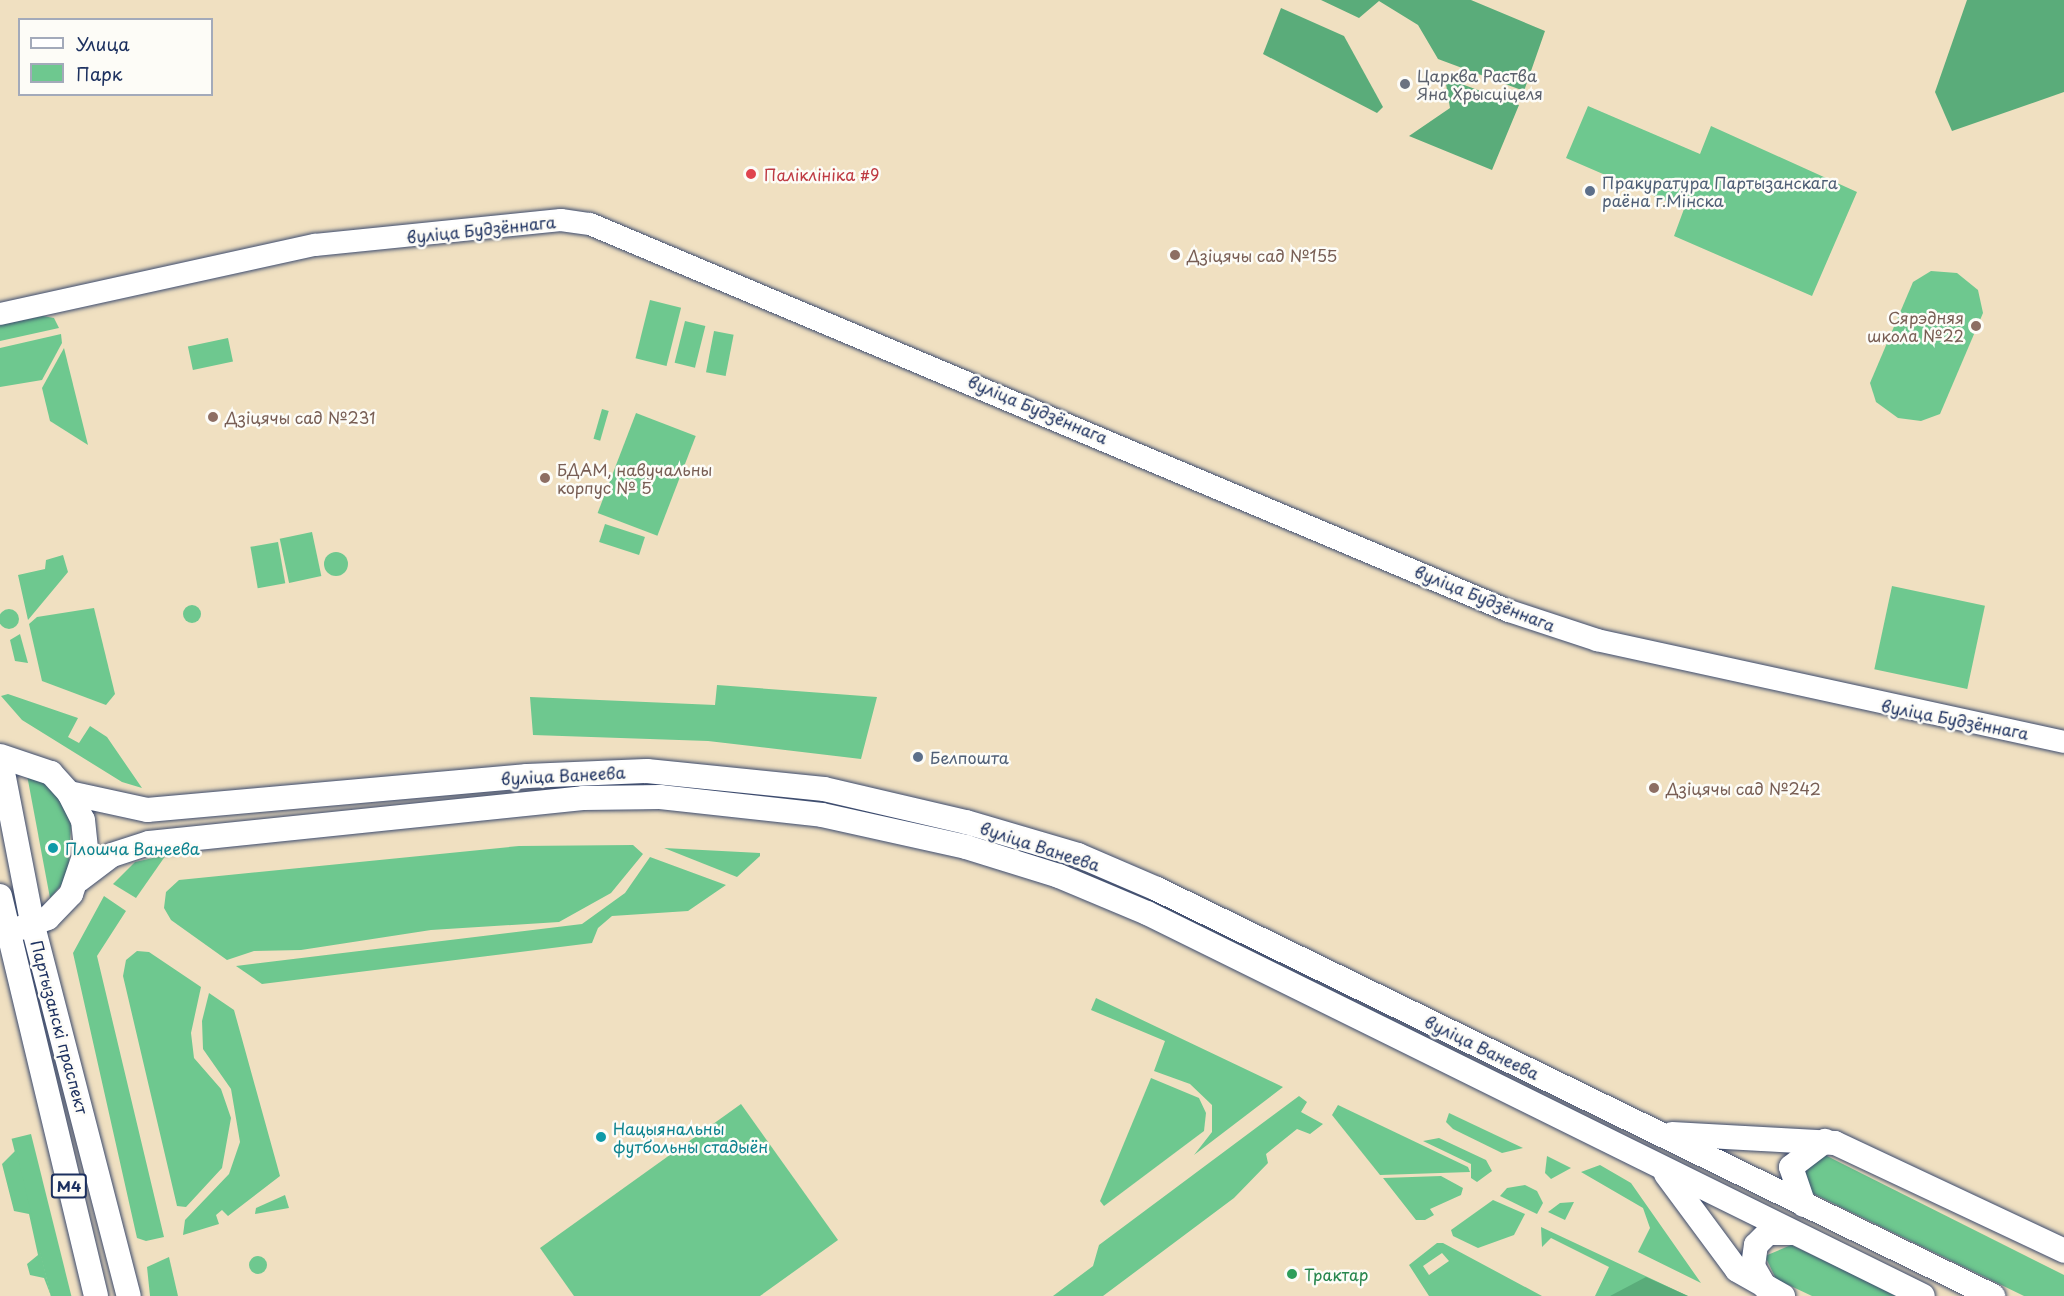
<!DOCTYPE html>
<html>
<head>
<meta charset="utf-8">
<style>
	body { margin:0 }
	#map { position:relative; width:2064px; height:1296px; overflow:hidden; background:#f0e0c1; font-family:"Playpen Sans",sans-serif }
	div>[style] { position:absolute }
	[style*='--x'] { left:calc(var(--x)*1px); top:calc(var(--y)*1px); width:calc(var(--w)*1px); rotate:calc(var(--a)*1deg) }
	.green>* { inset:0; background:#6ec88f; transform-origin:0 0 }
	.round { border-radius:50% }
	.forest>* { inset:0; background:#5aac7a }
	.roads { filter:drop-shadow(0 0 2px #3b4a6d) drop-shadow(0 0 2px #3b4a6d) }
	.secondary>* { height:22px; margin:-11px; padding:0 11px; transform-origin:11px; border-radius:11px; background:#fff }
	.primary>* { height:24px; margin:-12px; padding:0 12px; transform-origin:12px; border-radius:12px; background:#fff }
	.dots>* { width:16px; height:16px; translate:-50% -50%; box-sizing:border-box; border:3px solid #fdfcf7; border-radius:50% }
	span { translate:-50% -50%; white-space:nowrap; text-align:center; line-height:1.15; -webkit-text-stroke:5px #fdfcf7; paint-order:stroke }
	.shield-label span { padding:2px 4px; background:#fdfcf7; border:2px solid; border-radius:4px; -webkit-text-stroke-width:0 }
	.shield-label { font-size:15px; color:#1b2f5e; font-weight:700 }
	.worship-label { font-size:16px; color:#5b616d }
	.left { translate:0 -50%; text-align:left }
	.health-label { font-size:16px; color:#be3a42 }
	.service-label { font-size:16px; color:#4e5e75 }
	.street-label { font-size:16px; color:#1b2f5e }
	.education-label { font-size:16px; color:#785e54 }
	.right { translate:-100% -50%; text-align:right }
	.culture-label { font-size:16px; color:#0d838f }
	.leisure-label { font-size:16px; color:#27864d }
	.legend { position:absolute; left:18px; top:18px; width:195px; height:78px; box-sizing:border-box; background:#fdfcf7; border:2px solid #a3aaba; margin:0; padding:8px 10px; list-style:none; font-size:18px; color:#1b2f5e }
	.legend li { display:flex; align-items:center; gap:12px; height:30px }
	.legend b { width:30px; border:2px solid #a3aaba }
</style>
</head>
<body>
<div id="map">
	<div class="green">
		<div style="clip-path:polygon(1588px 106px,1700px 154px,1711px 126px,1857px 192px,1812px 296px,1674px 236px,1684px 209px,1566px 158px)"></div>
		<div style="clip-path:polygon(1931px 271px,1957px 273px,1978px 290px,1983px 313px,1940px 414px,1921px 421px,1898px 418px,1876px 402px,1870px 383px,1913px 282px)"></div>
		<div style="left:650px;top:300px;width:32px;height:60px;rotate:14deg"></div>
		<div style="clip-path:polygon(43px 316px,54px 318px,59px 328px,0 341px,0 325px)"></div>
		<div style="left:685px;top:321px;width:21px;height:43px;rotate:14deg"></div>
		<div style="left:714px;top:331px;width:20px;height:42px;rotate:11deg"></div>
		<div style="clip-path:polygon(61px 334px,62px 343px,42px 380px,0 387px,0 348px)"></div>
		<div style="left:228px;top:338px;width:24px;height:41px;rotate:78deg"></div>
		<div style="clip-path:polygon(64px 348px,88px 445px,50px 421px,42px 388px)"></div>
		<div style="left:602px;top:409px;width:7px;height:31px;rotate:16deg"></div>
		<div style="left:636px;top:413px;width:64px;height:107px;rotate:21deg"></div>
		<div style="left:605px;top:524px;width:42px;height:19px;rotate:18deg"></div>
		<div style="left:312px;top:532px;width:45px;height:33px;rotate:78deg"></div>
		<div style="left:278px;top:542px;width:42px;height:28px;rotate:80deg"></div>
		<div class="round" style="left:324px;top:552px;width:24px;height:24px"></div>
		<div style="clip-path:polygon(63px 555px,68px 572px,28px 620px,18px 575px,45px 569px,46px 560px)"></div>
		<div style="left:1892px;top:586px;width:95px;height:85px;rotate:12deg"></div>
		<div class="round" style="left:183px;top:605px;width:18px;height:18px"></div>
		<div style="clip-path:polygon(94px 608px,115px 694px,106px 705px,42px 681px,29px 624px,37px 617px)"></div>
		<div class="round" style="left:-1px;top:609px;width:20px;height:20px"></div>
		<div style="clip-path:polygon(20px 634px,28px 663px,15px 661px,10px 640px)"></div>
		<div style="clip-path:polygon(717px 685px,877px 697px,861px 759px,708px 741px,533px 735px,530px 697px,715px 705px)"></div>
		<div style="clip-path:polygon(8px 694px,78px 718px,68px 737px,79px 743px,90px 726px,107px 737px,142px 788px,122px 782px,22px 720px,1px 696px)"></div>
		<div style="clip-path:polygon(27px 775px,41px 778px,61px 799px,71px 825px,68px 877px,50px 898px)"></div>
		<div style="clip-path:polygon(633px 845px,643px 854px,611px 893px,559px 922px,431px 930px,301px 950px,254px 951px,227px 960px,171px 920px,164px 908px,166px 892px,179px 880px,519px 846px)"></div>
		<div style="clip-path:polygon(664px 848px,760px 853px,760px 856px,737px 877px)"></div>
		<div style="clip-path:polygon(166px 855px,136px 898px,113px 884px,135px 862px)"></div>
		<div style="clip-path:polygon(650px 857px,726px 885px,688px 911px,612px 916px,598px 928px,592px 943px,262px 984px,236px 966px,582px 924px,625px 893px)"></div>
		<div style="clip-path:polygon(104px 896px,126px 911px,97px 956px,164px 1237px,146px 1241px,137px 1238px,73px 953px)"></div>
		<div style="clip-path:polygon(137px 951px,149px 952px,201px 987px,191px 1033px,194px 1058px,221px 1089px,231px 1118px,222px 1168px,186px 1207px,177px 1206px,123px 976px,126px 960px)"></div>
		<div style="clip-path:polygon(209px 993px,234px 1010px,280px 1176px,228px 1216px,222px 1210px,216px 1215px,219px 1224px,183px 1235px,185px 1220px,229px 1174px,240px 1142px,231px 1089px,203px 1049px,202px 1021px)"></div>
		<div style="clip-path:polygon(1096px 998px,1283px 1087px,1194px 1155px,1212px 1132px,1212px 1105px,1190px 1084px,1154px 1071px,1165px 1041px,1091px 1010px)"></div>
		<div style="clip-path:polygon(1151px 1078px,1199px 1098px,1206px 1113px,1204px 1131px,1104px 1206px,1100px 1201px)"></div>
		<div style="clip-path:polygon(1299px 1096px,1307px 1102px,1301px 1112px,1323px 1124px,1310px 1134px,1297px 1129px,1266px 1154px,1268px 1163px,1234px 1198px,1103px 1296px,1053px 1296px,1093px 1266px,1099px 1245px)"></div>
		<div style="clip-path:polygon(741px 1104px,838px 1240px,760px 1296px,574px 1296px,540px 1248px)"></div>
		<div style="clip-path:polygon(1338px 1105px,1468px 1167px,1470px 1172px,1380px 1175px,1332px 1115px)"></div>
		<div style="clip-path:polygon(1449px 1113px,1523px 1148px,1502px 1153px,1453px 1129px,1446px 1122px)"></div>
		<div style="left:31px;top:1134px;width:167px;height:20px;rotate:76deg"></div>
		<div style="clip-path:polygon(1439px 1138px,1486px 1160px,1492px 1171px,1477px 1182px,1471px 1178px,1471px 1164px,1423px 1141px)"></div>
		<div style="clip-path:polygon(16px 1150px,51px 1296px,44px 1278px,30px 1275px,27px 1264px,38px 1255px,29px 1214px,14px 1211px,2px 1164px)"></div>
		<div style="clip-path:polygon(1825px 1155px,2064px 1275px,2064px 1296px,2024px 1296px,1812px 1193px,1802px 1183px,1808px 1160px)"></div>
		<div style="clip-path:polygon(1547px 1156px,1571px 1168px,1551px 1179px,1545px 1173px)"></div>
		<div style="clip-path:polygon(1600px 1165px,1631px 1183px,1701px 1283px,1638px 1252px,1650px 1228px,1643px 1208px,1581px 1172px)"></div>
		<div style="clip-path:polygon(1441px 1176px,1463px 1188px,1461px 1195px,1430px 1209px,1434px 1215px,1425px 1220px,1416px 1220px,1383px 1178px)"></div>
		<div style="clip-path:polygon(1525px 1185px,1537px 1191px,1543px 1203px,1537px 1214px,1500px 1196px,1507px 1188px)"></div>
		<div style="clip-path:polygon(285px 1195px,289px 1208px,255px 1214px,256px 1208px)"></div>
		<div style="clip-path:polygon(1493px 1200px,1525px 1214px,1514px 1235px,1478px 1248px,1453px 1236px,1451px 1230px)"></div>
		<div style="clip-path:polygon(1574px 1202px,1565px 1220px,1548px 1212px,1560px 1203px)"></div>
		<div style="clip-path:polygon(1541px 1227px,1688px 1296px,1595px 1296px,1609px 1267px,1551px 1238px,1542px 1247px)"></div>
		<div style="clip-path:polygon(evenodd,1437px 1243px,1443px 1243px,1542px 1296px,1429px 1296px,1409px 1265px,1437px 1243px,1442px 1253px,1449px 1261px,1429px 1275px,1423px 1266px,1442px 1253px)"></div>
		<div style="clip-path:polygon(1791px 1245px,1899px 1296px,1812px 1296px,1776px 1279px,1765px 1256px)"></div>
		<div class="round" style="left:249px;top:1256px;width:18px;height:18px"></div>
		<div style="clip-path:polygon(169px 1257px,178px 1296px,150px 1296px,147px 1267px)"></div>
	</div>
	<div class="forest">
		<div style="clip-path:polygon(1321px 0,1471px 0,1545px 31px,1524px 91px,1438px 59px,1418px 25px,1379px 1px,1359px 18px)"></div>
		<div style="clip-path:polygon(1967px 0,2064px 0,2064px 92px,1952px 131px,1935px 92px)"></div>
		<div style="clip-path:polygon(1281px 8px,1344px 36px,1383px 107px,1377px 113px,1263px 54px)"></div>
		<div style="clip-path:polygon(1445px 78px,1519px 105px,1492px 170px,1409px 136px,1450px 108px)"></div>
		<div style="clip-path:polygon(1646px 1277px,1688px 1296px,1610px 1296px)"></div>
	</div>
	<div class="roads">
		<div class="secondary">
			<div style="--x:0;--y:314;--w:322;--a:-12.4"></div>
			<div style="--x:315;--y:245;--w:247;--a:-5.8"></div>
			<div style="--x:561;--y:220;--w:29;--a:8"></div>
			<div style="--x:590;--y:224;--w:997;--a:22.84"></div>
			<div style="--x:1509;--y:611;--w:93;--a:18.2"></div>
			<div style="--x:1597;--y:640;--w:478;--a:12.3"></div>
		</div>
		<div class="primary">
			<div style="--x:0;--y:756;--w:54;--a:18.4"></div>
			<div style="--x:51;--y:773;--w:27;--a:48"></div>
			<div style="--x:69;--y:793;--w:30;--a:63"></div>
			<div style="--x:83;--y:820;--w:30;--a:84"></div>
			<div style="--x:86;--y:850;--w:46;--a:108.8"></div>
			<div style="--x:71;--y:894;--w:33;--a:134"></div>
			<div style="--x:48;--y:918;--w:30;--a:160"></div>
			<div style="--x:0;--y:757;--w:172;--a:79"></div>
			<div style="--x:33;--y:926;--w:382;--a:75.5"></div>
			<div style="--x:69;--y:793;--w:80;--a:12.3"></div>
			<div style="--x:147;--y:810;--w:382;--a:-5.1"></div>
			<div style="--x:527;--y:776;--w:120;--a:-2.4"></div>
			<div style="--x:647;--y:771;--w:178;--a:5.8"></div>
			<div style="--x:824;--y:789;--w:146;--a:13.1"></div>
			<div style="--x:966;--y:822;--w:117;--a:16.4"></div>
			<div style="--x:1078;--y:855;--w:86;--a:23.3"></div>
			<div style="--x:1157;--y:889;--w:930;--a:25.96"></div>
			<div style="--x:79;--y:880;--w:41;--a:-37.1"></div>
			<div style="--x:112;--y:855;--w:39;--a:-18"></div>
			<div style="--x:149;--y:843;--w:436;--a:-5.9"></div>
			<div style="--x:583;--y:798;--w:77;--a:-0.7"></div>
			<div style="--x:660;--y:797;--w:163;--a:6.3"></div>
			<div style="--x:822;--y:815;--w:148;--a:12.5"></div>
			<div style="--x:966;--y:847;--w:97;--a:17.3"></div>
			<div style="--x:1059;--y:876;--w:95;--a:22.8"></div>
			<div style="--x:1147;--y:913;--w:865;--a:26.27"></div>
			<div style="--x:0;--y:896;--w:411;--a:76.5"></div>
			<div style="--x:1672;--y:1134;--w:163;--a:3.2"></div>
			<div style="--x:1835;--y:1143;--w:253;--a:25.2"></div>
			<div style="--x:1666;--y:1174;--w:119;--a:53.5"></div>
			<div style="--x:1737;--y:1270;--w:53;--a:29.5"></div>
			<div style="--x:1804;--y:1205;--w:40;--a:-108.9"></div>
			<div style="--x:1791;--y:1167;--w:43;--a:-37.4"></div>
			<div style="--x:1765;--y:1287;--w:24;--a:-120"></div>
			<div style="--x:1753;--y:1266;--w:21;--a:-82"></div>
			<div style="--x:1756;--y:1245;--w:17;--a:-45"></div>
			<div style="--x:1768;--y:1233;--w:26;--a:0"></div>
		</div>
	</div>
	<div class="dots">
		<div style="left:1405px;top:84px;background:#6b7280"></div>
		<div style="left:751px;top:174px;background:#e0444e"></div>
		<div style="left:1590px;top:191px;background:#5c6f8a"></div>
		<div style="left:1175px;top:255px;background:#8d6e63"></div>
		<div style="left:1976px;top:326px;background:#8d6e63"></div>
		<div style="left:213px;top:417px;background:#8d6e63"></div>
		<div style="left:545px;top:478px;background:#8d6e63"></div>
		<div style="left:918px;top:757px;background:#5c6f8a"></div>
		<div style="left:1654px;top:788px;background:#8d6e63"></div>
		<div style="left:53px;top:848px;background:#0f9aa8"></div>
		<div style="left:601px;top:1137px;background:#0f9aa8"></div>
		<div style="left:1292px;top:1274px;background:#2e9e5b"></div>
	</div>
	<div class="shield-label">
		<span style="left:69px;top:1186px">М4</span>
	</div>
	<div class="worship-label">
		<span class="left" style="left:1417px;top:84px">Царква Раства<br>Яна Хрысціцеля</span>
	</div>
	<div class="health-label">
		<span class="left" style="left:764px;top:174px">Паліклініка #9</span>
	</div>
	<div class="service-label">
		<span class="left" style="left:1602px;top:191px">Пракуратура Партызанскага<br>раёна г.Мінска</span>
		<span class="left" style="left:930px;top:757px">Белпошта</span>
	</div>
	<div class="street-label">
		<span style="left:481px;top:229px;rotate:-6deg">вуліца Будзённага</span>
		<span style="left:1038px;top:409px;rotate:23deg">вуліца Будзённага</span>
		<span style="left:1485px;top:598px;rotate:22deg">вуліца Будзённага</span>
		<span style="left:1955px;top:719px;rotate:11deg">вуліца Будзённага</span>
		<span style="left:563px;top:775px;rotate:-3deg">вуліца Ванеева</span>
		<span style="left:1040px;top:846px;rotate:18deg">вуліца Ванеева</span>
		<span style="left:60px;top:1027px;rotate:75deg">Партызанскі праспект</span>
		<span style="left:1482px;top:1047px;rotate:26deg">вуліца Ванеева</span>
	</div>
	<div class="education-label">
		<span class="left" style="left:1187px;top:255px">Дзіцячы сад №155</span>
		<span class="right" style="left:1964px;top:326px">Сярэдняя<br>школа №22</span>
		<span class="left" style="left:225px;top:417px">Дзіцячы сад №231</span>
		<span class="left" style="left:557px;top:478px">БДАМ, навучальны<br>корпус № 5</span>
		<span class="left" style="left:1666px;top:788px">Дзіцячы сад №242</span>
	</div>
	<div class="culture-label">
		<span class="left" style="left:65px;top:848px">Плошча Ванеева</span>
		<span class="left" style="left:613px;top:1137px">Нацыянальны<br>футбольны стадыён</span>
	</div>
	<div class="leisure-label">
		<span class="left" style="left:1304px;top:1274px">Трактар</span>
	</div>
	<ul class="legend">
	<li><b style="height:8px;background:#fff"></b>Улица</li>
	<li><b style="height:16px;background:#6ec88f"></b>Парк</li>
	</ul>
</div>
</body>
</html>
